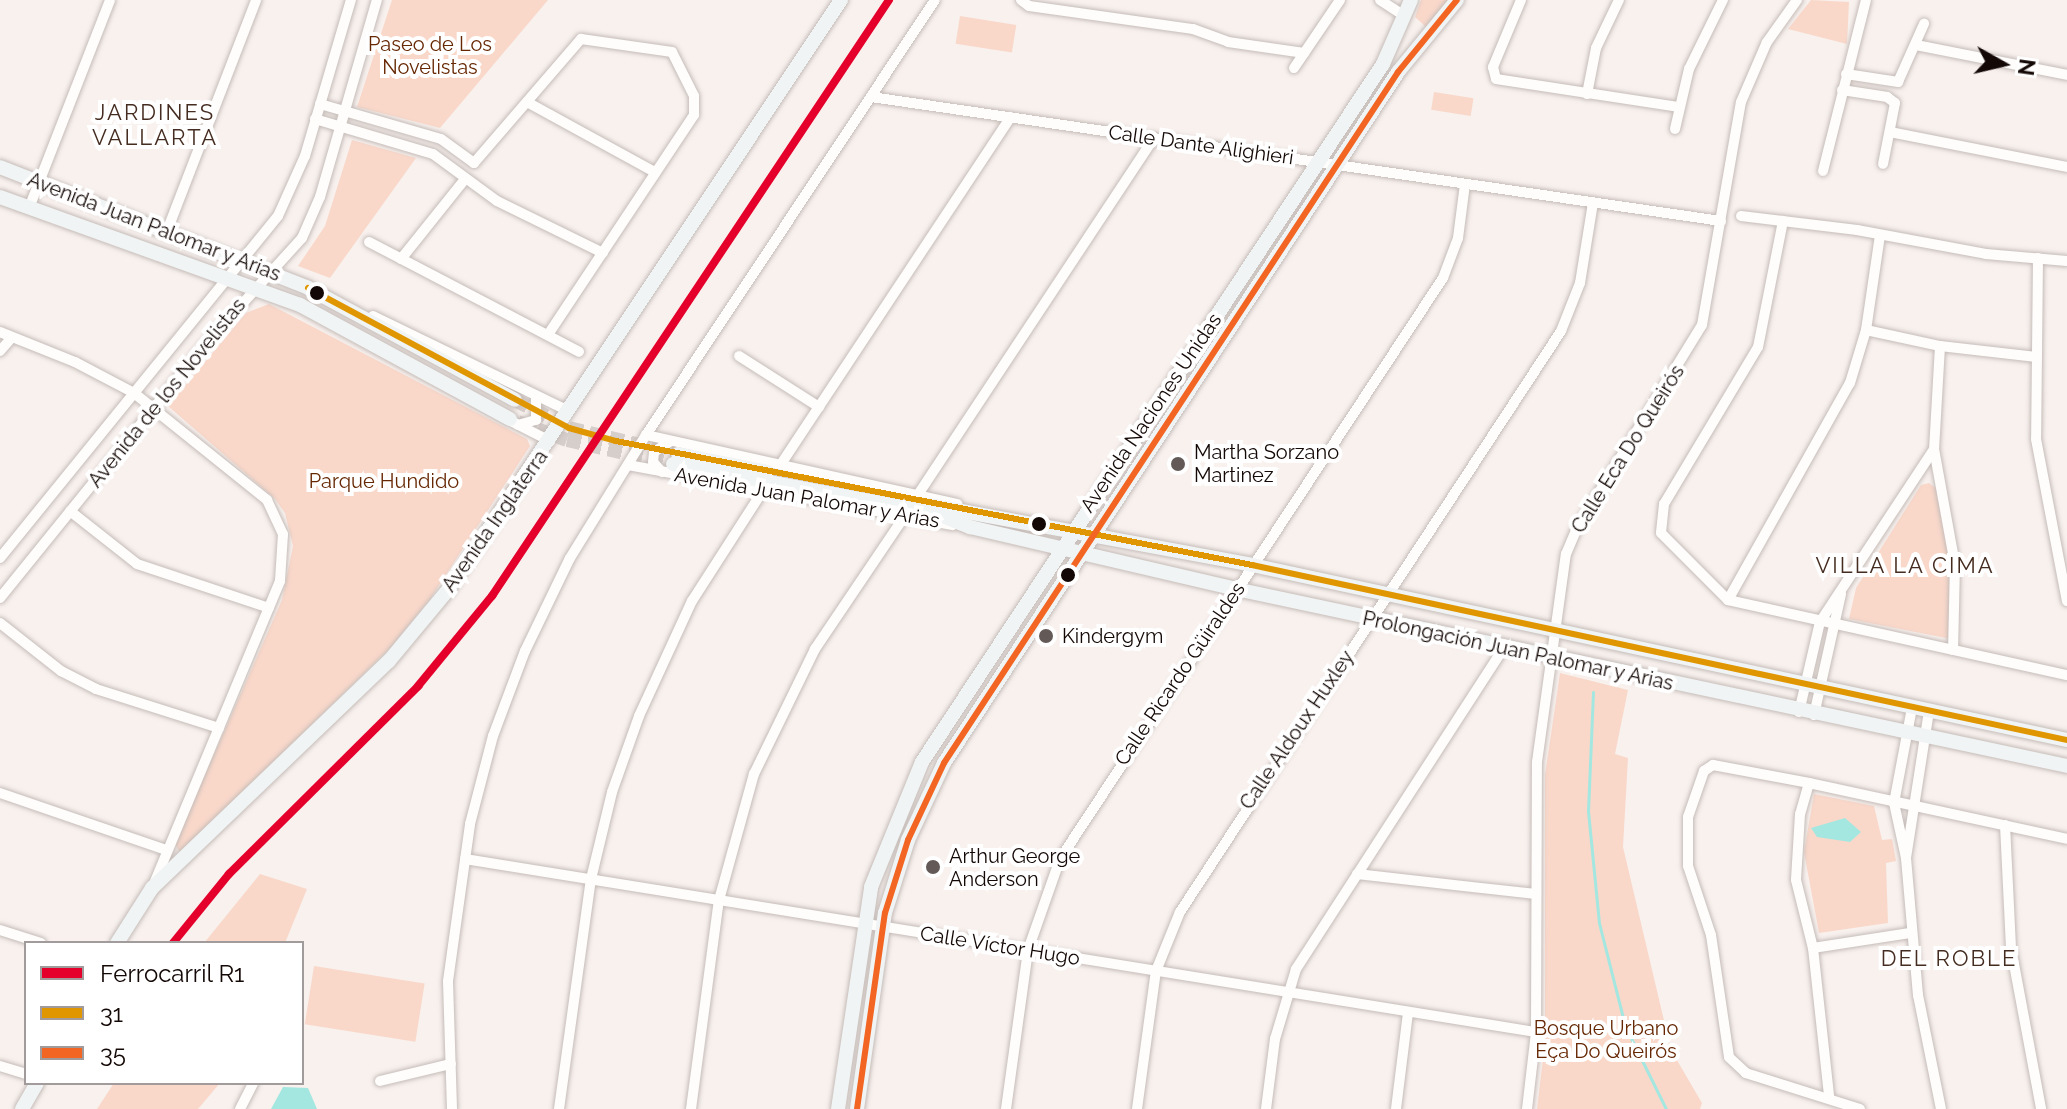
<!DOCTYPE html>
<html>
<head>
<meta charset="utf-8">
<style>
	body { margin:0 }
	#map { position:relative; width:2067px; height:1109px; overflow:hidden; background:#f8f1ee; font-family:Raleway,sans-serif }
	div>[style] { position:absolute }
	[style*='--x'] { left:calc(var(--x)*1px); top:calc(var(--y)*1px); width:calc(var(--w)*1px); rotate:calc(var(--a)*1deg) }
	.green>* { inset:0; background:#f9d8ca; transform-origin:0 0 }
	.water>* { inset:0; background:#a3e7e0 }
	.stream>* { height:3px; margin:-1.5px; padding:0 1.5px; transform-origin:1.5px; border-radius:1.5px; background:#a3e7e0 }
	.secondary-tunnel>* { height:14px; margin-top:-7px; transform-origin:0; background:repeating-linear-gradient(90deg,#d6cecb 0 14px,transparent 0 21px) }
	.roads { filter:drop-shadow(0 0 2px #c5bcb8) drop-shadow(0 0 2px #c5bcb8) }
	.street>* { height:10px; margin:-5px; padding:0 5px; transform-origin:5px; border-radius:5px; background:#fefdfc }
	.secondary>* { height:14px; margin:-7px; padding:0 7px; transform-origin:7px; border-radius:7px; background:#f1f4f4 }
	.bus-1>* { height:6px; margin:-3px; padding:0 3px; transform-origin:3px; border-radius:3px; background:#e09600 }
	.bus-2>* { height:6px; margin:-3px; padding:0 3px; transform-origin:3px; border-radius:3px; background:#f26522 }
	.rail-1>* { height:8px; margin:-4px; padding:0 4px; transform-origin:4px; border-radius:4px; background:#e4002b }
	.dots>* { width:22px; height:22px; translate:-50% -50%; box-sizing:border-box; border:4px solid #fff; border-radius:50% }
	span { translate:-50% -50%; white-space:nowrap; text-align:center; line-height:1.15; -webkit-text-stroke:8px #fff; paint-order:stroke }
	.park-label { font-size:20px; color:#662703 }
	.street-label { font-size:20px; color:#130805 }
	.poi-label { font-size:20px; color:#130805 }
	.left { translate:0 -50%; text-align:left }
	.neighbourhood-label { font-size:22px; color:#452c20; letter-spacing:2px }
	.legend { position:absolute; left:24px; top:941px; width:280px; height:144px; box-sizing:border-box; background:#fff; border:2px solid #a19c9b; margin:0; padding:10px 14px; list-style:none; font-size:24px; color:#130805 }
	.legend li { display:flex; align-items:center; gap:16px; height:40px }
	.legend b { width:40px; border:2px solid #a19c9b }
	.north { position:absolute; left:1963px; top:24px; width:80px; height:80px; -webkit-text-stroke:6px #fff; paint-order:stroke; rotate:98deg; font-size:22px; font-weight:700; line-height:32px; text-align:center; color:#130805 }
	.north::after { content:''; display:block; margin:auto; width:28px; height:36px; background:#130805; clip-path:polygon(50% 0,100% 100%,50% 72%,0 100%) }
</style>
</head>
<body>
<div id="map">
	<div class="green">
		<div style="clip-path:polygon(392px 0,548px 0,440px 128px,357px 107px)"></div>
		<div style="clip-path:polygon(1421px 0,1451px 0,1426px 27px,1415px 17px)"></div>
		<div style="clip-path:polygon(1811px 0,1849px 2px,1847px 44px,1788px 29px)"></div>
		<div style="left:960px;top:16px;width:57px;height:28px;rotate:9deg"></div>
		<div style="left:1434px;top:92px;width:40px;height:18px;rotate:9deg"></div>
		<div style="clip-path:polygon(352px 140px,416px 158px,330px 278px,298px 266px,325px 226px)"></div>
		<div style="clip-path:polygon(269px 304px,527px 439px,530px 446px,430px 599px,390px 648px,180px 853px,175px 844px,186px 818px,282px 600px,293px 546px,285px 513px,275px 499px,168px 406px,246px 313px)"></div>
		<div style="clip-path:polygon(1929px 483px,1937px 489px,1948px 547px,1951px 639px,1849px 619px,1856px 588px,1921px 485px)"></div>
		<div style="clip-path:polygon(1560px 673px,1628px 690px,1615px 754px,1628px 758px,1623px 847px,1671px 1050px,1702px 1103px,1700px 1109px,1537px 1109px,1545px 1042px,1545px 775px)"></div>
		<div style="clip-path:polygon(1814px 794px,1874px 806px,1882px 840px,1892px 839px,1896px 861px,1886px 863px,1888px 923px,1819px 933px,1804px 852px)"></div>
		<div style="clip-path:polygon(260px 874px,307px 889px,285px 943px,204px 943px)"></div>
		<div style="left:314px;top:966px;width:112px;height:59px;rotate:9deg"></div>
		<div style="clip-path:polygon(114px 1083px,220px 1083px,198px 1109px,97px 1109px)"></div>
	</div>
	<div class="water">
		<div style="clip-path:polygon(1845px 818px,1861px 832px,1850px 842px,1817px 837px,1811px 828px)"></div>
		<div style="clip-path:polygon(283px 1087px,308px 1088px,317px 1109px,271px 1109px)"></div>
	</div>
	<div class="stream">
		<div style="--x:1593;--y:692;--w:119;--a:92.4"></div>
		<div style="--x:1588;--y:811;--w:113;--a:84.4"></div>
		<div style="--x:1599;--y:923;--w:106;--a:75.8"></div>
		<div style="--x:1625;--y:1026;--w:93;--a:63.7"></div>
	</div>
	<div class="secondary-tunnel">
		<div style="--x:515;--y:400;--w:61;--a:27.4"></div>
		<div style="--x:569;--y:428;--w:112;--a:13.4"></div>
		<div style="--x:518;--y:422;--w:52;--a:20.2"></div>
		<div style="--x:567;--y:440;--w:109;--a:12.8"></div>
	</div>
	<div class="roads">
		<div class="street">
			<div style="--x:1021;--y:0;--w:10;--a:37"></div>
			<div style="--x:1029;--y:6;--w:166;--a:8"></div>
			<div style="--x:1193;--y:29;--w:37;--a:20"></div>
			<div style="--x:1228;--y:42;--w:77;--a:8.2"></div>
			<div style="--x:1380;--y:0;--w:27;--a:33"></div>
			<div style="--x:1521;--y:0;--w:73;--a:112.7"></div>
			<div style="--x:1493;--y:67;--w:12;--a:76"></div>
			<div style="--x:1496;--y:79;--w:184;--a:8.7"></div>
			<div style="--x:1916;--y:45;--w:154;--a:11.2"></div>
			<div style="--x:1294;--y:68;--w:82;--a:-55.9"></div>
			<div style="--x:1846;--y:74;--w:53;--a:8.7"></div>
			<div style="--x:1898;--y:82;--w:64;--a:-65.9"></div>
			<div style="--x:1842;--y:90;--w:46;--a:8.8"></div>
			<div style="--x:1887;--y:97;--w:10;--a:37"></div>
			<div style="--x:1895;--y:103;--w:62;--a:101.1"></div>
			<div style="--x:1587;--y:94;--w:47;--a:-78.9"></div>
			<div style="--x:1596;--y:48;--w:53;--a:-64.4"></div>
			<div style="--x:871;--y:97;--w:859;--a:8.3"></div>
			<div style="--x:527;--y:102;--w:146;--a:28.7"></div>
			<div style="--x:320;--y:104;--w:126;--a:16.1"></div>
			<div style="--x:441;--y:139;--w:41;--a:36"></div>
			<div style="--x:474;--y:163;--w:164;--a:-49.2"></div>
			<div style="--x:581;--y:39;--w:92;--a:8.1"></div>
			<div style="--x:672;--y:52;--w:49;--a:63.4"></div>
			<div style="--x:694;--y:96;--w:19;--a:90"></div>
			<div style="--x:694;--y:115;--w:264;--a:123.6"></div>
			<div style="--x:315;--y:119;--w:123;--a:16.5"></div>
			<div style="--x:433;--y:154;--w:79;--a:36.3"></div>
			<div style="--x:497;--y:201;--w:118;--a:26.1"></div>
			<div style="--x:1675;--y:129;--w:62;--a:-76.9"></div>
			<div style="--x:1689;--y:69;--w:77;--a:-63.8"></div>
			<div style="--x:1890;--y:132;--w:180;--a:11.2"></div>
			<div style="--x:1823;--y:171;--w:176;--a:-75.9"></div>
			<div style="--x:29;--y:208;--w:223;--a:-68.7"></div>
			<div style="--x:1741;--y:216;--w:117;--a:6.9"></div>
			<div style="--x:1857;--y:230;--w:131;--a:10.5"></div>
			<div style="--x:1986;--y:254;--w:81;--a:4.9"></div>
			<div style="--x:1783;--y:221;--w:128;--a:101.2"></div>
			<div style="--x:1758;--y:347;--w:183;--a:120.9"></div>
			<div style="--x:1664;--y:504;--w:29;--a:96"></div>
			<div style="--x:1661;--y:533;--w:95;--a:45"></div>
			<div style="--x:1728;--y:600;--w:347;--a:12.5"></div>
			<div style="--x:167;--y:231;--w:248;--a:-68.9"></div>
			<div style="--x:369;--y:242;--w:237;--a:27.6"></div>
			<div style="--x:2038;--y:258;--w:181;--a:90.6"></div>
			<div style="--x:2036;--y:439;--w:165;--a:79.2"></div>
			<div style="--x:401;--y:259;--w:102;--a:-51.3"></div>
			<div style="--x:373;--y:316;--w:218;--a:25.9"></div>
			<div style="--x:1866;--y:330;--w:76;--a:12.2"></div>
			<div style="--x:1940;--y:346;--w:97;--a:6.5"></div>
			<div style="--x:0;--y:332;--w:81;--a:21.8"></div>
			<div style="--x:75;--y:362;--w:67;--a:27.7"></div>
			<div style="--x:134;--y:393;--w:171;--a:38.8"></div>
			<div style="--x:267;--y:500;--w:38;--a:65"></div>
			<div style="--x:283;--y:534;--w:47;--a:93.7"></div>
			<div style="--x:280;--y:581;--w:333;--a:112.6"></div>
			<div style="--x:1940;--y:346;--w:103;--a:93.3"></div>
			<div style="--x:1934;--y:449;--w:117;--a:79.7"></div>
			<div style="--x:1955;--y:564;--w:86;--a:91.3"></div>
			<div style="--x:0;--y:351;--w:18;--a:-49"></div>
			<div style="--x:739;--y:356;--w:95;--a:32.5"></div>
			<div style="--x:503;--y:417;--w:53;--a:27.1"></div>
			<div style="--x:518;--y:425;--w:19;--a:-16"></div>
			<div style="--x:536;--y:420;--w:23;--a:-90"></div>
			<div style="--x:646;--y:435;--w:319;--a:12.5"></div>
			<div style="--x:781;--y:464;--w:416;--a:-56.5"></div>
			<div style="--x:628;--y:465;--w:330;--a:10.5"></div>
			<div style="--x:662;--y:472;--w:13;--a:-132"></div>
			<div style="--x:653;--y:462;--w:10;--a:-84"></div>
			<div style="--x:654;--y:452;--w:20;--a:-33"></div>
			<div style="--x:919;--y:493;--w:426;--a:-56.5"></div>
			<div style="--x:70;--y:511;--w:85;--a:38.3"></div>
			<div style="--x:137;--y:564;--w:139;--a:18.4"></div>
			<div style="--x:0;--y:558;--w:441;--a:-50.9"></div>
			<div style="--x:278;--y:216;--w:66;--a:-65.8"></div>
			<div style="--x:305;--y:156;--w:163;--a:-73.6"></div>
			<div style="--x:0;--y:598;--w:324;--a:-51"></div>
			<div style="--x:204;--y:346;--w:146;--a:-47.8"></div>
			<div style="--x:302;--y:238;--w:45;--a:-66.3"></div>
			<div style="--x:320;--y:197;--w:205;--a:-73.9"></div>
			<div style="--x:1728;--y:600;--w:249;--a:-60.7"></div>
			<div style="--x:1850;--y:383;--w:55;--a:-73.2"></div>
			<div style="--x:1866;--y:330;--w:96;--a:-81.6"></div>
			<div style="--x:0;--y:623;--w:78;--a:38.2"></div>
			<div style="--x:61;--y:671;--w:39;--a:27"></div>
			<div style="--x:96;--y:689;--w:129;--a:17.6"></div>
			<div style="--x:1929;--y:711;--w:149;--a:98.9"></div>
			<div style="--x:1906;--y:858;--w:138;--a:85"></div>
			<div style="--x:1918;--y:995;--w:116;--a:78.6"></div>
			<div style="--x:1799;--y:712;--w:92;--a:-76.9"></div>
			<div style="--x:1820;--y:622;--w:207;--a:-56.6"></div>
			<div style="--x:1814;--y:715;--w:124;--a:-77.4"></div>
			<div style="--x:1809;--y:783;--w:32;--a:106"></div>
			<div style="--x:1800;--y:814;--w:66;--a:93.5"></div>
			<div style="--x:1796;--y:880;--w:70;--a:76"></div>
			<div style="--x:1813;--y:948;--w:149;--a:83.8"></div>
			<div style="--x:0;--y:793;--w:173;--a:18.9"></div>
			<div style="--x:2005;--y:825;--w:123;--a:87.2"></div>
			<div style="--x:2011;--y:948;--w:164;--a:79.4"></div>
			<div style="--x:1906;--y:858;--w:56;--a:-102.3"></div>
			<div style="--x:1894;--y:803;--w:97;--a:-79.3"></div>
			<div style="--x:465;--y:859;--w:1085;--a:9.18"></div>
			<div style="--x:1357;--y:874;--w:180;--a:6.4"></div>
			<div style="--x:0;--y:930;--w:43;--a:17.6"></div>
			<div style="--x:1813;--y:948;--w:98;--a:-8.8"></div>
			<div style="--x:0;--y:1066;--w:27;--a:17"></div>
			<div style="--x:380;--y:1081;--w:73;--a:-13.5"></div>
			<div style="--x:240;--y:1109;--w:29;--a:-63"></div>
			<div style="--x:452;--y:1109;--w:128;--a:-91.8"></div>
			<div style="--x:448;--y:981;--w:159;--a:-82"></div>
			<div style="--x:470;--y:824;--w:91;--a:-75.4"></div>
			<div style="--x:493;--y:736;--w:91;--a:-69.4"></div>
			<div style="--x:525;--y:651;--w:103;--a:-64.2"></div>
			<div style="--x:570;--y:558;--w:145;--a:-58.3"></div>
			<div style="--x:646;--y:435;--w:522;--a:-56.4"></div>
			<div style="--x:559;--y:1109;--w:232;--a:-82.1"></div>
			<div style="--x:591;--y:879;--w:89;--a:-76.4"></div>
			<div style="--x:612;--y:792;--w:81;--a:-70.4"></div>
			<div style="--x:639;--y:716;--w:127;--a:-65.3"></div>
			<div style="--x:692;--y:601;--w:133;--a:-57.3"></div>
			<div style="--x:691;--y:1109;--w:211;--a:-82.4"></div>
			<div style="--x:719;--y:900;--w:131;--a:-74.5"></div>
			<div style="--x:754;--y:774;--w:139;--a:-64"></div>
			<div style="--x:815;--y:649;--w:159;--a:-56"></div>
			<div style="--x:1006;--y:1109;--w:161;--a:-82.1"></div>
			<div style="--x:1028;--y:950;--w:96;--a:-70.6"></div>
			<div style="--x:1060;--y:859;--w:696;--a:-56.61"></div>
			<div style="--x:1443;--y:278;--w:43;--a:-69.4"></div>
			<div style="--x:1458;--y:238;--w:54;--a:-82.6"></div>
			<div style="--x:1137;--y:1109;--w:139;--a:-82.2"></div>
			<div style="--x:1156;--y:971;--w:64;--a:-67.9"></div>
			<div style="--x:1180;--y:912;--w:695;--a:-56.74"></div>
			<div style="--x:1561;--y:331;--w:52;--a:-68.4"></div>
			<div style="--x:1580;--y:283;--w:81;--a:-80.8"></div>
			<div style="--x:1266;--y:1109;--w:71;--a:-82.7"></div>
			<div style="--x:1275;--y:1039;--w:73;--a:-73.3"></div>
			<div style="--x:1296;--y:969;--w:383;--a:-57.1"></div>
			<div style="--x:1396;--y:1109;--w:98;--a:-82.9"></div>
			<div style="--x:1527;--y:1109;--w:78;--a:-83.3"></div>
			<div style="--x:1536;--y:1032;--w:270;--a:-89.8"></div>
			<div style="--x:1537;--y:762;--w:210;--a:-82.1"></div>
			<div style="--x:1566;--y:554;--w:28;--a:-67"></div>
			<div style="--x:1577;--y:528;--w:238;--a:-58.4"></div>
			<div style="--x:1702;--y:325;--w:226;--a:-80.1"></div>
			<div style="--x:1741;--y:102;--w:65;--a:-66.6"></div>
			<div style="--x:1767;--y:42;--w:52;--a:-54.5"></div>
			<div style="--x:1860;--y:1109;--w:120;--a:-162.5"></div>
			<div style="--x:1746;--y:1073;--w:23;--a:-137"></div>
			<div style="--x:1729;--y:1057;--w:123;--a:-98.4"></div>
			<div style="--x:1711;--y:935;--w:73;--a:-108.4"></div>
			<div style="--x:1688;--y:866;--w:49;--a:-90"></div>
			<div style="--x:1688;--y:817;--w:49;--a:-70.8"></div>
			<div style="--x:1704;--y:771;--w:11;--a:-34"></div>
			<div style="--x:1713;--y:765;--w:98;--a:10.6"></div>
			<div style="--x:1809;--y:783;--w:264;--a:12.2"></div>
		</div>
		<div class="secondary">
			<div style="--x:0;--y:167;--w:331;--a:21.4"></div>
			<div style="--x:308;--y:288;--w:235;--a:28.4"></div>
			<div style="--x:0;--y:197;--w:319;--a:19.8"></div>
			<div style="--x:300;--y:305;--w:239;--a:28.5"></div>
			<div style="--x:678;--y:454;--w:91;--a:11.4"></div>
			<div style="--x:673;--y:464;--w:267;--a:10.6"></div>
			<div style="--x:935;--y:513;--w:38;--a:22"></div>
			<div style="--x:970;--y:527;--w:273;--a:13.1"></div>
			<div style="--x:1236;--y:589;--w:850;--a:12.02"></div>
			<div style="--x:929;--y:505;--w:329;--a:10.5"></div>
			<div style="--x:1252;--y:565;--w:834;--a:12.12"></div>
			<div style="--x:117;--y:943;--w:65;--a:-57.5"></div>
			<div style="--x:152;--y:888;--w:328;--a:-43.8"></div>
			<div style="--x:389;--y:661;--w:92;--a:-50.3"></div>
			<div style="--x:448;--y:590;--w:709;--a:-56.33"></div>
			<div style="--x:22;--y:1109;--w:30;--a:-60"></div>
			<div style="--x:838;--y:1109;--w:224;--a:-81.5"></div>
			<div style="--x:871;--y:887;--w:135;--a:-67.8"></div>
			<div style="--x:922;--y:762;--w:836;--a:-56.56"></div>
			<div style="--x:1383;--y:64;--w:70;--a:-66.4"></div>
			<div style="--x:857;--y:1109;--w:198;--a:-81.9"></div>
			<div style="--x:885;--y:913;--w:77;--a:-72.5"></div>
			<div style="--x:908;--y:840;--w:85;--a:-64.9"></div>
			<div style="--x:944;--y:763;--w:827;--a:-56.69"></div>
			<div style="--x:1398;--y:72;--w:93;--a:-50.7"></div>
		</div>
	</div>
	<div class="bus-1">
		<div style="--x:308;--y:288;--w:296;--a:28.2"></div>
		<div style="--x:569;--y:428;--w:49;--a:15.5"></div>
		<div style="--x:616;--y:441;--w:648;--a:11.03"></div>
		<div style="--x:1252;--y:565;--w:834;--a:12.12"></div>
	</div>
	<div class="bus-2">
		<div style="--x:857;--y:1109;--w:198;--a:-81.9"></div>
		<div style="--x:885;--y:913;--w:77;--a:-72.5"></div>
		<div style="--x:908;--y:840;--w:85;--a:-64.9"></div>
		<div style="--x:944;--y:763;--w:827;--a:-56.69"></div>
		<div style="--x:1398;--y:72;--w:93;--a:-50.7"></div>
	</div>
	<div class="rail-1">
		<div style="--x:173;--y:943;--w:89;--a:-50.9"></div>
		<div style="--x:229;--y:874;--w:267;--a:-44.8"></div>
		<div style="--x:418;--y:686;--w:117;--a:-50.6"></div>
		<div style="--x:492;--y:596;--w:716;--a:-56.33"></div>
	</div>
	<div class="dots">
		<div style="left:317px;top:293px;background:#130805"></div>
		<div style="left:1178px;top:464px;background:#635a57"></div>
		<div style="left:1039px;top:524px;background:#130805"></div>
		<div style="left:1068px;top:575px;background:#130805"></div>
		<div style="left:1046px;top:636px;background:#635a57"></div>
		<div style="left:933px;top:867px;background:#635a57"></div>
	</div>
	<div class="park-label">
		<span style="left:430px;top:56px">Paseo de Los<br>Novelistas</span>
		<span style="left:384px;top:481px">Parque Hundido</span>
		<span style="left:1606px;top:1040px">Bosque Urbano<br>Eça Do Queirós</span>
	</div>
	<div class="street-label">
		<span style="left:1201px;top:145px;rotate:8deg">Calle Dante Alighieri</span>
		<span style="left:154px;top:227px;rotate:21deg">Avenida Juan Palomar y Arias</span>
		<span style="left:167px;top:393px;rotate:-51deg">Avenida de los Novelistas</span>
		<span style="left:1151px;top:413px;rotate:-56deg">Avenida Naciones Unidas</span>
		<span style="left:1628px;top:449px;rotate:-58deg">Calle Eca Do Queirós</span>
		<span style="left:807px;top:498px;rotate:10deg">Avenida Juan Palomar y Arias</span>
		<span style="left:495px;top:521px;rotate:-55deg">Avenida Inglaterra</span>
		<span style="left:1518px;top:651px;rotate:12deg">Prolongación Juan Palomar y Arias</span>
		<span style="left:1180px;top:674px;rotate:-56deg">Calle Ricardo Güiraldes</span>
		<span style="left:1297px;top:730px;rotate:-56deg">Calle Aldoux Huxley</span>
		<span style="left:1000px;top:946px;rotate:9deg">Calle Víctor Hugo</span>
	</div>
	<div class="poi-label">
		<span class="left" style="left:1194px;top:464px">Martha Sorzano<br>Martinez</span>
		<span class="left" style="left:1062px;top:636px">Kindergym</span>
		<span class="left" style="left:949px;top:868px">Arthur George<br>Anderson</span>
	</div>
	<div class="neighbourhood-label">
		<span style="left:155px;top:125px">JARDINES<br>VALLARTA</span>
		<span style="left:1905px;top:566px">VILLA LA CIMA</span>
		<span style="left:1949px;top:959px">DEL ROBLE</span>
	</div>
	<ul class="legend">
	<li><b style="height:10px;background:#e4002b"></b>Ferrocarril R1</li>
	<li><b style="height:10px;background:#e09600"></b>31</li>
	<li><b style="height:10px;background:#f26522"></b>35</li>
	</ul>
	<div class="north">N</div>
</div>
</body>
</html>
